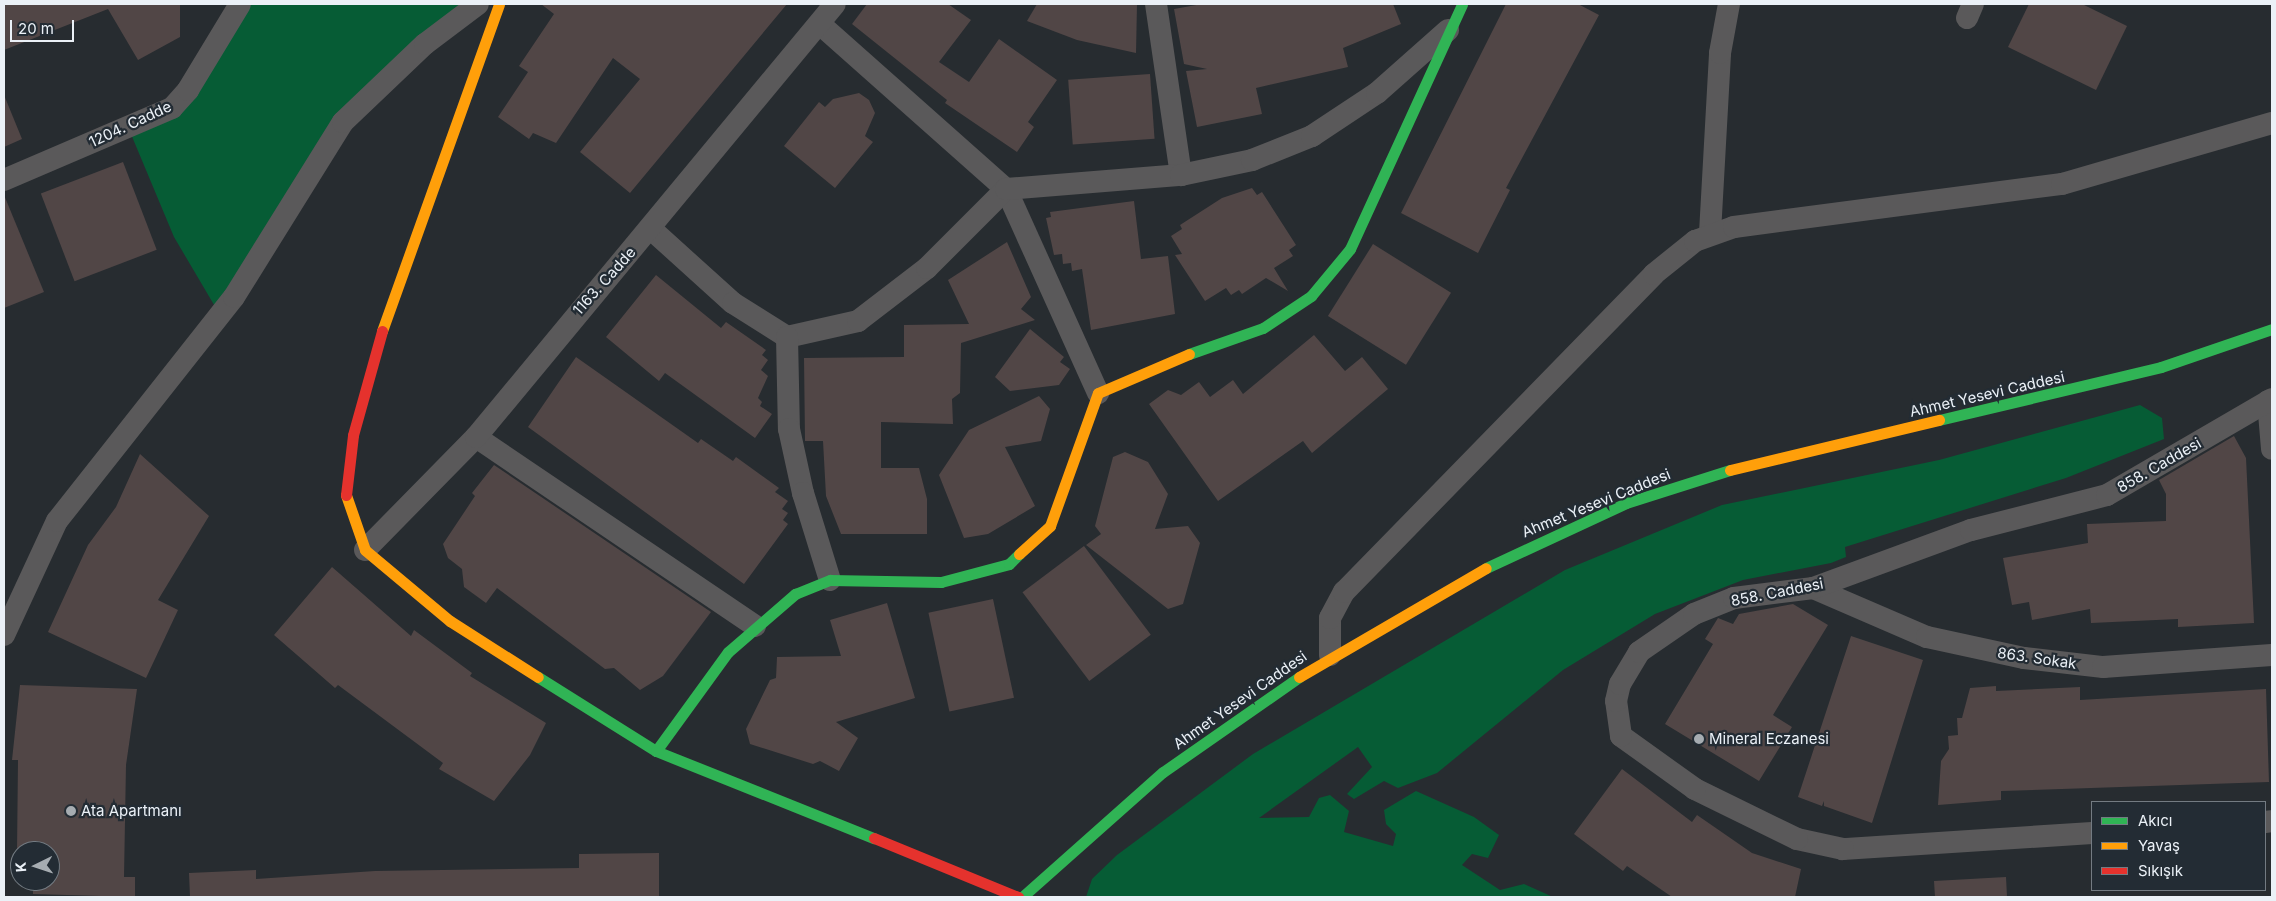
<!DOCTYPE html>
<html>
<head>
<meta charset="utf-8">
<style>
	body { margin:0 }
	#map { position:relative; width:2276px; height:901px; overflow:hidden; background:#272c30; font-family:Inter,sans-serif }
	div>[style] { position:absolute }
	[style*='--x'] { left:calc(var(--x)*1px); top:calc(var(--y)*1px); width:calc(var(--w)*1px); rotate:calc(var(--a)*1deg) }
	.green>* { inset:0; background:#065c35 }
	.building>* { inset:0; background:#514646; transform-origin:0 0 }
	.street>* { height:22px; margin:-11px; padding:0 11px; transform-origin:11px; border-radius:11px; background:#5a595a }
	.fast>* { height:11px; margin:-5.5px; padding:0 5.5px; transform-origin:5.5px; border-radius:5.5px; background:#30b455 }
	.slow>* { height:11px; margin:-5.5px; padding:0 5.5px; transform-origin:5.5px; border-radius:5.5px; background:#ff9f0a }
	.jam>* { height:11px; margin:-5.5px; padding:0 5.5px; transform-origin:5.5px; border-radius:5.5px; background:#e5322d }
	.dots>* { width:14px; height:14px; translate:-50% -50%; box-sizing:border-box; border:2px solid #232c34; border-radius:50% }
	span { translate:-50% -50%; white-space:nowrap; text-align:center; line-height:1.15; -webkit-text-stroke:4.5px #232c34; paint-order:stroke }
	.street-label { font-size:15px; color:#ebf1f7 }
	.poi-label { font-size:15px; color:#ebf1f7 }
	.left { translate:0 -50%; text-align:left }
	.frame { position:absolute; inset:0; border:5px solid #ebf1f7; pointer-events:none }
	.legend { position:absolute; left:2091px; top:801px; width:175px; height:90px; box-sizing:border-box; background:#232c34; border:1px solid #737b82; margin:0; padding:6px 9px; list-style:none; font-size:15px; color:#ebf1f7 }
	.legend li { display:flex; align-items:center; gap:10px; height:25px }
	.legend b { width:25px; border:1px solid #737b82 }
	.north { position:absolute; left:10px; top:841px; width:50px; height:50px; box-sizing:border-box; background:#232c34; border:1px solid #737b82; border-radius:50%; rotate:266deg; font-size:14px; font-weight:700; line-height:20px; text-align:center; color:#ebf1f7 }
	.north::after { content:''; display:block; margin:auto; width:18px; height:22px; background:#a6acb1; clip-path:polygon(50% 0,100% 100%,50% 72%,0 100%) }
	.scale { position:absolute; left:10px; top:20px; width:64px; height:22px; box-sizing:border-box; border:2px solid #ebf1f7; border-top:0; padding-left:6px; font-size:15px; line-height:18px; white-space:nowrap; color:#ebf1f7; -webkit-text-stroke:4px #232c34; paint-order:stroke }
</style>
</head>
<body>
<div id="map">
	<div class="green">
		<div style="clip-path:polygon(240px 4px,478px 4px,343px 122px,220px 315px,174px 237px,128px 127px,172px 108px)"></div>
		<div style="clip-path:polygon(2140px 405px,2162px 418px,2164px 439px,2066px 478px,1845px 547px,1846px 557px,1831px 563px,1743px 580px,1655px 614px,1563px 670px,1437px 773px,1398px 788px,1384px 781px,1354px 799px,1347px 794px,1372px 767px,1358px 747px,1259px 818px,1309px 817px,1319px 798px,1330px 795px,1349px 811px,1344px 832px,1393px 846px,1396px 834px,1386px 824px,1384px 810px,1416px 791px,1474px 817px,1499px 835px,1488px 858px,1472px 854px,1462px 865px,1500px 890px,1524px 884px,1553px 897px,1086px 897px,1092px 879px,1117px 855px,1253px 754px,1565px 570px,1722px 505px,1939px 460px)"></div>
	</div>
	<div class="building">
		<div style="clip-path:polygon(4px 4px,180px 4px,180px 37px,138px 60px,108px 9px,4px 50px)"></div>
		<div style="clip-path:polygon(541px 4px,787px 4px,630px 193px,580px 152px,640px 79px,613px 58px,556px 143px,533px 133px,529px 139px,498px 117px,528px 72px,519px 66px,554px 14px)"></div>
		<div style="clip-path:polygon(867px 4px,948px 4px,971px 20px,939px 62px,969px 82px,999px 39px,1057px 80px,1028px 122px,1034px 127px,1017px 152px,945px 103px,947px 100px,852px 24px)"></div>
		<div style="clip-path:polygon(1037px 4px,1137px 4px,1136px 53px,1077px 40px,1027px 21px)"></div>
		<div style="clip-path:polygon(1202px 4px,1393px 4px,1401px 24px,1343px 48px,1348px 67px,1256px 88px,1262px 114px,1197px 127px,1186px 71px,1207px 69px,1184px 64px,1174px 9px)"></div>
		<div style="clip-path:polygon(1506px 4px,1578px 4px,1599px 15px,1506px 188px,1510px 190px,1478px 253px,1401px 213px)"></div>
		<div style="clip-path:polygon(2029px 4px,2082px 4px,2127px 26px,2096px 90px,2008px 47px)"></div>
		<div style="left:1150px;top:74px;width:65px;height:82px;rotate:86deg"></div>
		<div style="clip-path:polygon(859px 93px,869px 100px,875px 113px,865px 136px,873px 142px,835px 188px,784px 146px,819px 102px,825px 107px,833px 99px)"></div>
		<div style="clip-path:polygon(4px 95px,22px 139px,4px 147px)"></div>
		<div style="left:123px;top:162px;width:94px;height:88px;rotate:69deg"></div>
		<div style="clip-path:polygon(1252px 188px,1257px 195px,1262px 192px,1296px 245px,1289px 250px,1293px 256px,1274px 268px,1288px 291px,1266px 278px,1242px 294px,1239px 290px,1231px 295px,1226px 288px,1205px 301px,1175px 255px,1182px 254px,1171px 236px,1182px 229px,1180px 225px,1222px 198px)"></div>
		<div style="clip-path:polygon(4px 195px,44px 292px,4px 308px)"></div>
		<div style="clip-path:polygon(1134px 201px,1141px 259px,1168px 256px,1175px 314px,1091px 330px,1082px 269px,1072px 271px,1071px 263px,1063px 264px,1062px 254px,1054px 255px,1046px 218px,1051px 217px,1050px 212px)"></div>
		<div style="clip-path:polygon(1007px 242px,1031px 297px,1021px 309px,1035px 320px,961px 343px,960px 393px,952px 399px,953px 424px,881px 422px,881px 468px,919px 468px,927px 499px,927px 534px,841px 534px,826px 496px,823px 441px,805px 441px,804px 358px,904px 357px,904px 325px,969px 324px,948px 280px)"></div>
		<div style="left:1373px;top:244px;width:92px;height:85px;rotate:32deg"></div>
		<div style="clip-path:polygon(656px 275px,721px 328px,726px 322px,766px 350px,762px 355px,768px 360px,761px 370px,768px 376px,758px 398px,762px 402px,760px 406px,772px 414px,755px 438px,665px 373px,659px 381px,606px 337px)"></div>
		<div style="clip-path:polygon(1030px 329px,1064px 357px,1060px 362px,1070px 369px,1059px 385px,1010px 391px,995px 377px)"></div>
		<div style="clip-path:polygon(1314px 335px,1345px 371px,1362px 357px,1388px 389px,1312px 453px,1303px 441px,1218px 501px,1149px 404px,1168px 390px,1181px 395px,1199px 382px,1210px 397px,1233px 380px,1243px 394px)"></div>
		<div style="clip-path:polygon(576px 357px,698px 443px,701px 439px,733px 461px,736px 457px,779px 488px,775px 492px,788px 501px,782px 509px,788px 513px,783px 520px,788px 524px,744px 584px,528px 427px)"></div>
		<div style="clip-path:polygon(1039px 396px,1050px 409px,1041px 441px,1005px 447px,1035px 506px,988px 534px,964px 538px,939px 475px,969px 430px)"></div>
		<div style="clip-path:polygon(2234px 436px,2246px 458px,2254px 623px,2178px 627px,2178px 619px,2091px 623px,2090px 609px,2032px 620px,2029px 602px,2012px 605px,2003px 558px,2088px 543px,2087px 524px,2166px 521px,2166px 494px,2159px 480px)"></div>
		<div style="clip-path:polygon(1125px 452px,1148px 462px,1168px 494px,1155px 529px,1188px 526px,1200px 543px,1183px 604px,1168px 609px,1086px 545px,1101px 534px,1095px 526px,1113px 457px)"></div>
		<div style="clip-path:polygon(140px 454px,209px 516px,158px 600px,178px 610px,146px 678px,48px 632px,88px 545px,116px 507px)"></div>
		<div style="clip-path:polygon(494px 465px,711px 612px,663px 676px,640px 690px,614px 668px,605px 669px,497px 588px,486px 603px,464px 587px,462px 569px,448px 558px,443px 544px,475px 496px,472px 493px)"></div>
		<div style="left:1084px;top:546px;width:111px;height:77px;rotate:53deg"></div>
		<div style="clip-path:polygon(332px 567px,411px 636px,414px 630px,472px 673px,470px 676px,546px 723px,530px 755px,494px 801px,439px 769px,443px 763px,338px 685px,335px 688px,274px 635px)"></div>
		<div style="left:993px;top:599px;width:101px;height:66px;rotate:78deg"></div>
		<div style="clip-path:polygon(887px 603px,915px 698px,836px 722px,858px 738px,839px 771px,820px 761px,813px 764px,750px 744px,746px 729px,770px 680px,776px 678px,777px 657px,841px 656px,830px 620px)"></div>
		<div style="clip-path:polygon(1793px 604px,1828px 625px,1773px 715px,1792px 727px,1759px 781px,1665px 724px,1713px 644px,1705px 639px,1718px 618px,1733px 624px,1739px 614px)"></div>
		<div style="clip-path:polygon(1851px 636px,1923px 660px,1872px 823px,1824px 806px,1824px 801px,1822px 806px,1798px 797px)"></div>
		<div style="clip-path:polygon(20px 685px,137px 689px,126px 765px,124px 877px,135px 877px,135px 897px,33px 894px,33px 881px,50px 881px,50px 851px,17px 852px,18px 760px,12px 760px)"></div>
		<div style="clip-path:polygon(1996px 686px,1996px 691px,2080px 687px,2080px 700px,2266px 689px,2269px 782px,2001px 791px,2001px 800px,1938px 805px,1941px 761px,1949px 749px,1948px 736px,1958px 735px,1957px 718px,1962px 718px,1970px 688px)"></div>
		<div style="clip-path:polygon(1622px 769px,1692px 822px,1697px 815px,1752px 853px,1801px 869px,1795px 897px,1672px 897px,1627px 866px,1623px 871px,1574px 834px)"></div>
		<div style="clip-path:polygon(659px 853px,659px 897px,190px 897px,189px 873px,256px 870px,256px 879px,375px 871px,579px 868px,579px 854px)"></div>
		<div style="clip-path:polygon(2006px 877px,2007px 897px,1935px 897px,1934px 881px)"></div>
	</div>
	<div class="street">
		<div style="--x:1156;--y:4;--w:173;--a:81.7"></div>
		<div style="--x:1967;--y:18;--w:15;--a:-67"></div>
		<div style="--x:821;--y:25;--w:247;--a:41.6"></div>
		<div style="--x:1006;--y:189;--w:224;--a:65.7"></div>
		<div style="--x:4;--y:180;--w:183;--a:-23.2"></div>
		<div style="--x:172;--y:108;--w:24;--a:-48"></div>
		<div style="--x:188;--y:90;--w:100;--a:-58.8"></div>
		<div style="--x:651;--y:229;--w:110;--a:42.1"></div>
		<div style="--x:733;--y:303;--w:64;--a:32.2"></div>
		<div style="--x:787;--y:337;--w:73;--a:-12.7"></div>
		<div style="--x:858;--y:321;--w:87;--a:-37.5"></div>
		<div style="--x:927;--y:268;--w:112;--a:-45"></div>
		<div style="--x:1006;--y:189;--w:176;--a:-4.6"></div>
		<div style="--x:1181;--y:175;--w:73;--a:-11.9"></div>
		<div style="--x:1252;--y:160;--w:65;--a:-21.8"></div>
		<div style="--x:1312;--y:136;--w:78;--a:-33.5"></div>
		<div style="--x:1377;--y:93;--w:95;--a:-41.6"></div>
		<div style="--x:1710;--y:233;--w:180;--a:-86.8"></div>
		<div style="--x:1720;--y:53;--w:50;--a:-79.6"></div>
		<div style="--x:787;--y:337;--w:92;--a:88.8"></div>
		<div style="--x:789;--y:429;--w:66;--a:77.7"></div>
		<div style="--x:803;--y:493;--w:91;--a:72.8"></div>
		<div style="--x:2268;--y:401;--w:48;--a:85.2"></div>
		<div style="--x:476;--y:437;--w:337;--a:34.1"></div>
		<div style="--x:365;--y:550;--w:158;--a:-45.5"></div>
		<div style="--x:476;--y:437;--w:562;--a:-50.34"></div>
		<div style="--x:1813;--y:588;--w:124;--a:23.3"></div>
		<div style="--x:1927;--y:637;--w:99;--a:12.2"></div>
		<div style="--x:2024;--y:658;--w:80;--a:6.5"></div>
		<div style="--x:2103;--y:667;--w:169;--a:-4.1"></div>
		<div style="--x:4;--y:635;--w:126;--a:-65.1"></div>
		<div style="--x:57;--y:521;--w:285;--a:-51.7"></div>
		<div style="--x:234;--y:297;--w:206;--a:-58.1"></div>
		<div style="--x:343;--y:122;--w:113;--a:-43.6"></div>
		<div style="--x:425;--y:44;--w:66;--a:-37"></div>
		<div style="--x:1330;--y:655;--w:37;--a:-90"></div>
		<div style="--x:1330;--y:618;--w:30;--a:-62"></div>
		<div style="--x:1344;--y:592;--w:444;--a:-45.7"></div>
		<div style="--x:1654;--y:274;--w:53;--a:-38.8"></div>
		<div style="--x:1695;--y:241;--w:41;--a:-19.7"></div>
		<div style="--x:1734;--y:227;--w:331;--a:-7.5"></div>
		<div style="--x:2062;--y:184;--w:219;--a:-16.2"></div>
		<div style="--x:2265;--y:822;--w:7;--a:-8"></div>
		<div style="--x:2092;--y:833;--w:250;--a:176.3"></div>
		<div style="--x:1843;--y:849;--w:47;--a:-167.7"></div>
		<div style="--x:1797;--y:839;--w:114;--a:-153.9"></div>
		<div style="--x:1695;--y:789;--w:91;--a:-144.4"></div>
		<div style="--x:1621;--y:736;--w:35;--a:-98"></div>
		<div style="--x:1616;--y:701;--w:17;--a:-77"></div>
		<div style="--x:1620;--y:684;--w:37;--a:-59"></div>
		<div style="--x:1639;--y:652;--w:67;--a:-34.6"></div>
		<div style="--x:1694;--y:614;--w:43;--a:-21.8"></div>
		<div style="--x:1734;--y:598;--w:80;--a:-7.2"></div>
		<div style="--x:1813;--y:588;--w:168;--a:-20.2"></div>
		<div style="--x:1971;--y:530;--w:140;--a:-14.4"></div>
		<div style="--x:2107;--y:495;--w:191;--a:-30.2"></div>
	</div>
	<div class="fast">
		<div style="--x:1189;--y:354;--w:78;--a:-19.4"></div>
		<div style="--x:1263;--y:328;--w:58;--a:-33.7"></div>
		<div style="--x:1311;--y:296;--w:61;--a:-50.3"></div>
		<div style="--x:1350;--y:249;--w:269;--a:-65.4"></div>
		<div style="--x:1939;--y:420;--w:228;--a:-13.4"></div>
		<div style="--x:2161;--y:367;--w:117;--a:-18.9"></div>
		<div style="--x:1486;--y:568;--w:154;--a:-24.9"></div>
		<div style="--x:1626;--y:503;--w:109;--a:-17.6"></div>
		<div style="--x:538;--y:677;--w:139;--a:32.1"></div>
		<div style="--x:656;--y:751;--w:235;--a:21.8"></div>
		<div style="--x:656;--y:751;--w:122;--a:-54"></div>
		<div style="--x:728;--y:652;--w:89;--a:-40.9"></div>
		<div style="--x:795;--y:594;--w:38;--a:-22"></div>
		<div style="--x:830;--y:580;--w:111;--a:1"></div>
		<div style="--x:941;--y:582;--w:70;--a:-14.8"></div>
		<div style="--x:1009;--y:564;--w:14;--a:-45"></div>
		<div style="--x:1022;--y:897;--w:188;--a:-41.6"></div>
		<div style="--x:1163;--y:772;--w:166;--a:-34.9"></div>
	</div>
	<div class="slow">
		<div style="--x:382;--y:331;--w:347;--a:-70.3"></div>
		<div style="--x:1730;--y:470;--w:215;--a:-13.5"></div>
		<div style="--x:346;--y:495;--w:58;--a:70.9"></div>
		<div style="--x:365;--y:550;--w:111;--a:39.9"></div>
		<div style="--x:450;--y:621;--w:104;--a:32.5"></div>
		<div style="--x:1019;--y:554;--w:42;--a:-42.1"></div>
		<div style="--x:1050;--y:526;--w:141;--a:-70.2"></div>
		<div style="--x:1098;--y:393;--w:99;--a:-23.2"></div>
		<div style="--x:1299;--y:677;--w:216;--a:-30.2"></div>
	</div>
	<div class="jam">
		<div style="--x:346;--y:495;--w:60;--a:-83.3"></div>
		<div style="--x:353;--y:435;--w:108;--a:-74.4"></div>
		<div style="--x:874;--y:838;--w:156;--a:22.3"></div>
	</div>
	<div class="dots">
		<div style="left:1699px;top:739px;background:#a6acb1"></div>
		<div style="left:71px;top:811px;background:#a6acb1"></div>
	</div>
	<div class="street-label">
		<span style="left:130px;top:124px;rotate:-25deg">1204. Cadde</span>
		<span style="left:604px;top:281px;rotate:-48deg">1163. Cadde</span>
		<span style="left:1987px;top:394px;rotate:-13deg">Ahmet Yesevi Caddesi</span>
		<span style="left:2159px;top:465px;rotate:-30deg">858. Caddesi</span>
		<span style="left:1596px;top:503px;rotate:-22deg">Ahmet Yesevi Caddesi</span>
		<span style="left:1777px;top:592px;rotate:-11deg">858. Caddesi</span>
		<span style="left:2037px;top:658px;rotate:8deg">863. Sokak</span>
		<span style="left:1240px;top:700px;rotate:-35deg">Ahmet Yesevi Caddesi</span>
	</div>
	<div class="poi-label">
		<span class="left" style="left:1709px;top:739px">Mineral Eczanesi</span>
		<span class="left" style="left:81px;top:811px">Ata Apartmanı</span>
	</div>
	<div class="frame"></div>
	<ul class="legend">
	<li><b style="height:6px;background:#30b455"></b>Akıcı</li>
	<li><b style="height:6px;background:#ff9f0a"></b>Yavaş</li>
	<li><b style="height:6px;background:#e5322d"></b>Sıkışık</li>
	</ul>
	<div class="north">K</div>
	<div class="scale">20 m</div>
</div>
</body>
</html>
